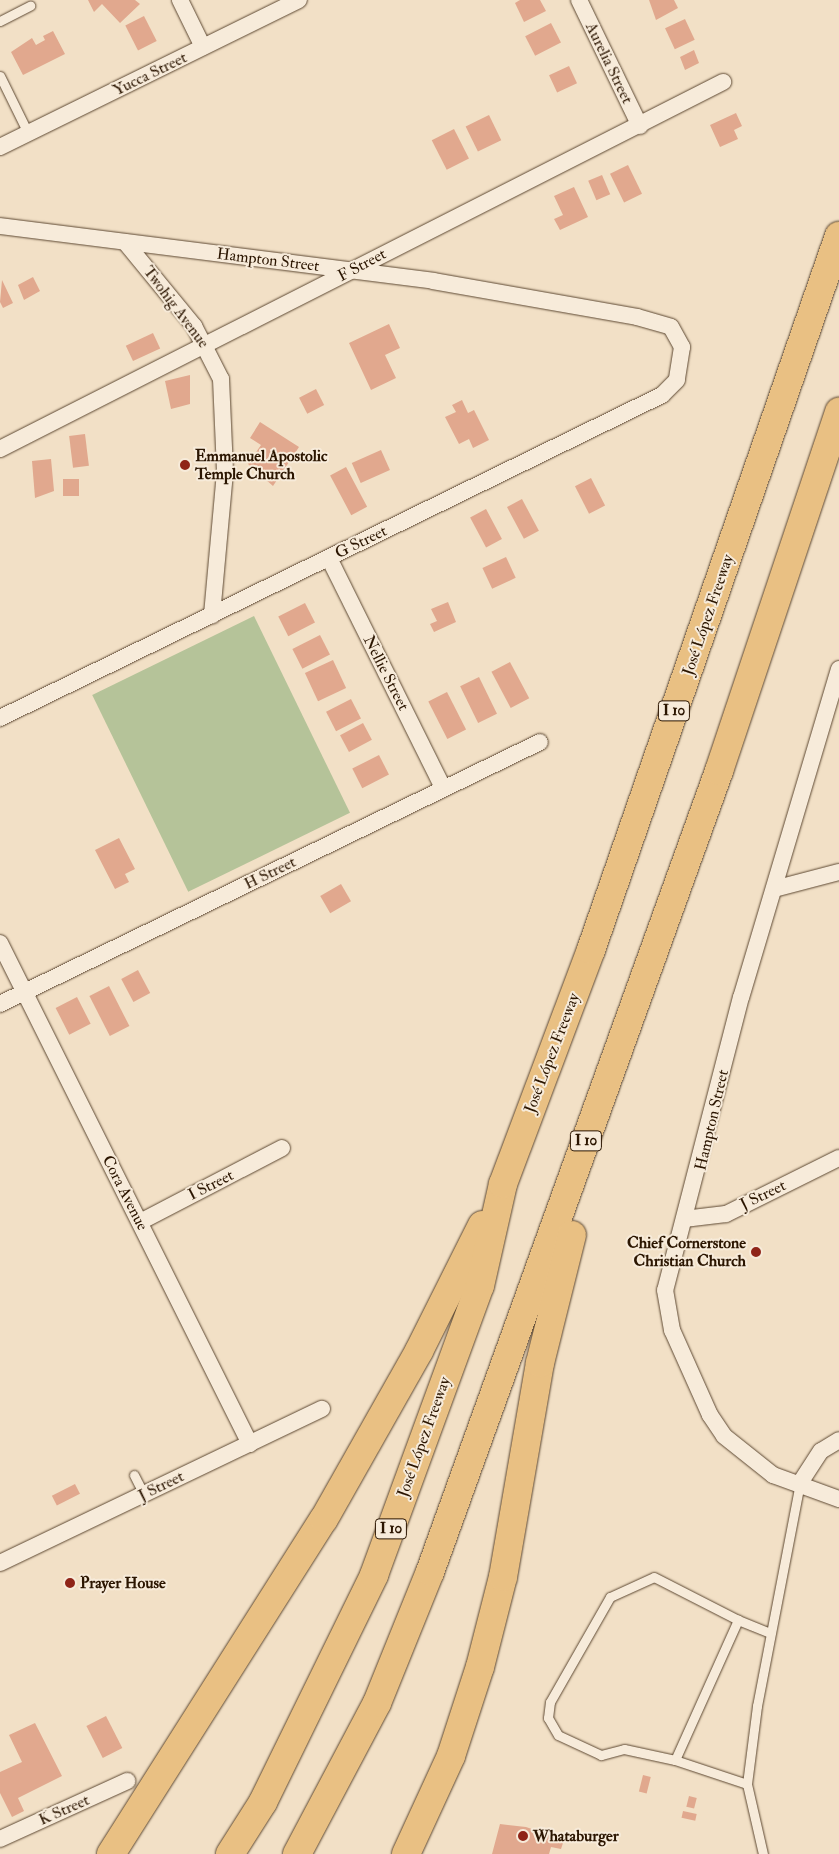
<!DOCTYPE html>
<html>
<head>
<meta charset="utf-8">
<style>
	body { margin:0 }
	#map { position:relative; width:839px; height:1854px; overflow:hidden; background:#f2e0c6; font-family:"IM FELL Double Pica",serif }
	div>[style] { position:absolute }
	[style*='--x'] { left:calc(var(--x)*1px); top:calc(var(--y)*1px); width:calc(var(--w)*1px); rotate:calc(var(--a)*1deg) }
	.green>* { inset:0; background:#b5c399; transform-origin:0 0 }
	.building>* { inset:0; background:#e1a88e; transform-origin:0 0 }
	.roads { filter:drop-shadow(0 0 1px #5d4832) drop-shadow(0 0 1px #5d4832) }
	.lane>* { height:9px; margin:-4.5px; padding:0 4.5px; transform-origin:4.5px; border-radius:4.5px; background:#f7ebda }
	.street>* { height:16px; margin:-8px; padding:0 8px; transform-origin:8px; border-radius:8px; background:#f7ebda }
	.highway>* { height:28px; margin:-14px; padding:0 14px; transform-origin:14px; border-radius:14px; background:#e9c083 }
	.dots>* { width:14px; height:14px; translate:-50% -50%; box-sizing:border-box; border:2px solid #f7ebda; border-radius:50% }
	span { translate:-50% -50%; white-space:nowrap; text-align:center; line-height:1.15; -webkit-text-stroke:4px #f7ebda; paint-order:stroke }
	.shield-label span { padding:1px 4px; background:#f7ebda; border:1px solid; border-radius:4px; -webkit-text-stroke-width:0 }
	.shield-label { font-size:15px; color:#2b1500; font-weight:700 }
	.street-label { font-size:16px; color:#2b1500 }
	.poi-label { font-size:16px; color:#2b1500; font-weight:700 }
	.left { translate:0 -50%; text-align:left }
	.right { translate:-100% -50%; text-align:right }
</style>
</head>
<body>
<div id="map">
	<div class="green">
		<div style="left:254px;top:616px;width:219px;height:180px;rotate:64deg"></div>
	</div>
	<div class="building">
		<div style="clip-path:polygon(88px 0,135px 0,140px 4px,120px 23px,102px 4px,94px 12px)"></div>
		<div style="clip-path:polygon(520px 0,540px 0,546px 11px,524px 22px,515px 3px)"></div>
		<div style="clip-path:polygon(649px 0,674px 0,678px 8px,656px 20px)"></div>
		<div style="left:144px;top:16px;width:28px;height:21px;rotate:63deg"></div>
		<div style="left:685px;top:19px;width:23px;height:22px;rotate:65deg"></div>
		<div style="left:551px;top:23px;width:22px;height:29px;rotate:63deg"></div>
		<div style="clip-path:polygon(53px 31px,65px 54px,23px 75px,11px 52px,32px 38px,36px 45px,45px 40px,43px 36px)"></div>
		<div style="clip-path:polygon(694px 50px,699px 63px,685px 70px,680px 57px)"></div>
		<div style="left:569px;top:66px;width:19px;height:22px;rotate:65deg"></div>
		<div style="clip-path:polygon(736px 113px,742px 126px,734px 130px,738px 139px,720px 147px,710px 125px)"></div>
		<div style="left:489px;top:115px;width:28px;height:26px;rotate:64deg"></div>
		<div style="left:454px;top:129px;width:33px;height:25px;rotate:63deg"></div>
		<div style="left:628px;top:165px;width:32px;height:20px;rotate:64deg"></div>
		<div style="left:602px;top:175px;width:21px;height:15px;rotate:67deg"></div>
		<div style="clip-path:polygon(574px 187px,588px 217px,560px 230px,554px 219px,563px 215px,554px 196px)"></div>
		<div style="clip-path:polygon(33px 277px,40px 291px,24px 300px,18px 285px)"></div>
		<div style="clip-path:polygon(2px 280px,13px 303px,3px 308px,0 302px)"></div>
		<div style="clip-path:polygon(389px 324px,400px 348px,385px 355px,396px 378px,371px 390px,349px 343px)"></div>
		<div style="left:153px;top:333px;width:17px;height:30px;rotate:65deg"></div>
		<div style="clip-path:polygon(190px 375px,190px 404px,171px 409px,165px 381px)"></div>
		<div style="left:316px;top:389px;width:18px;height:19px;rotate:63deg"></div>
		<div style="clip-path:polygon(462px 400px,468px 413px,474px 410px,489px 440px,473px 448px,469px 439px,459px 444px,445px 417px,456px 412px,452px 405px)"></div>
		<div style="clip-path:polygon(260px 422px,299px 447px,273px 486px,248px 464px,261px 445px,250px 438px)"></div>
		<div style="left:85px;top:434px;width:32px;height:16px;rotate:83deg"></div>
		<div style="left:381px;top:450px;width:22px;height:32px;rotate:66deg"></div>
		<div style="clip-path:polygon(51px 459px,54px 491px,35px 498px,32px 461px)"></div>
		<div style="left:346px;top:467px;width:45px;height:18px;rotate:62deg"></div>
		<div style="left:591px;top:478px;width:31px;height:18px;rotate:63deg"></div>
		<div style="left:63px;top:479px;width:16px;height:17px"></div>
		<div style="left:522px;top:499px;width:36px;height:17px;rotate:62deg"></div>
		<div style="left:486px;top:509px;width:34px;height:18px;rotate:62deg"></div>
		<div style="left:506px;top:557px;width:23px;height:26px;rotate:65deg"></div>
		<div style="clip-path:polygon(448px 602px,456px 622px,434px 632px,430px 624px,437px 621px,431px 609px)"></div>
		<div style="left:305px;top:603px;width:22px;height:30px;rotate:63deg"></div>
		<div style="left:320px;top:635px;width:22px;height:31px;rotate:63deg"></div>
		<div style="left:333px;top:660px;width:31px;height:31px;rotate:65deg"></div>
		<div style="left:510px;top:662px;width:41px;height:21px;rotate:62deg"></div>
		<div style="left:479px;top:677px;width:41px;height:21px;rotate:64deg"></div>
		<div style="left:447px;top:692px;width:42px;height:21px;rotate:63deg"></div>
		<div style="left:351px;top:699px;width:22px;height:28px;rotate:63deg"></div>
		<div style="left:363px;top:723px;width:19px;height:26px;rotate:62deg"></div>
		<div style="left:379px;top:755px;width:22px;height:30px;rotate:63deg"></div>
		<div style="clip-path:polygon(119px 838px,135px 869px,125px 874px,129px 882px,115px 889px,95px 850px)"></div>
		<div style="left:341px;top:884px;width:20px;height:24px;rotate:60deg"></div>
		<div style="left:138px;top:970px;width:26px;height:19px;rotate:62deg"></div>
		<div style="left:109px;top:986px;width:45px;height:22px;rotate:63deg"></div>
		<div style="left:77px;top:997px;width:30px;height:24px;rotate:63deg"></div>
		<div style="left:75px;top:1484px;width:11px;height:26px;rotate:63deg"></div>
		<div style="left:106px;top:1716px;width:36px;height:22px;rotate:63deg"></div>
		<div style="clip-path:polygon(35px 1723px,62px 1776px,18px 1798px,24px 1811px,12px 1817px,0 1793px,0 1772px,22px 1762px,9px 1735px)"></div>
		<div style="left:643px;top:1775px;width:8px;height:17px;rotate:14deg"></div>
		<div style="left:689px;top:1796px;width:8px;height:11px;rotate:14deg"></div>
		<div style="left:683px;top:1811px;width:14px;height:7px;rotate:12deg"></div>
		<div style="clip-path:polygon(500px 1824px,526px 1827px,564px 1840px,561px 1849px,551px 1847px,549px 1854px,492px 1854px)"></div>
	</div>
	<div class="roads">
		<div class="lane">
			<div style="--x:0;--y:21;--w:34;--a:-27"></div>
			<div style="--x:0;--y:76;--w:64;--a:63.8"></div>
			<div style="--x:134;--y:1475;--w:22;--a:63"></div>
			<div style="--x:675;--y:1760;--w:52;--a:-167.8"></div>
			<div style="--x:624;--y:1749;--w:24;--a:165"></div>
			<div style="--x:601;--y:1755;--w:47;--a:-155.1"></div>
			<div style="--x:558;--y:1735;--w:20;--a:-120"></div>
			<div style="--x:548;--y:1718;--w:16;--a:-83"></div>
			<div style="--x:550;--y:1702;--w:121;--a:-60.3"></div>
			<div style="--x:610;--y:1597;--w:48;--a:-24.4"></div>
			<div style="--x:654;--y:1577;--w:94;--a:27.1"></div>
			<div style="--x:747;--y:1784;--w:76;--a:-161.6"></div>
			<div style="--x:675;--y:1760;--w:154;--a:-65.8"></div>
			<div style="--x:738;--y:1620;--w:35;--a:22"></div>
			<div style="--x:763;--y:1854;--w:72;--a:-102.9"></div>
			<div style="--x:747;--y:1784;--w:79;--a:-82.7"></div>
			<div style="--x:757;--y:1706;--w:227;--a:-79.1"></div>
		</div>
		<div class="street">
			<div style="--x:180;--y:0;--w:52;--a:63.9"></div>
			<div style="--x:579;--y:0;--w:140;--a:64.2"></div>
			<div style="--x:0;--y:147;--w:333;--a:-26.2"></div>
			<div style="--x:0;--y:226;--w:436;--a:7.2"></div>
			<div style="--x:433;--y:281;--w:207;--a:10"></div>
			<div style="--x:637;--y:317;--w:35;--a:16"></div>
			<div style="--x:671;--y:327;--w:23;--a:61"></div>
			<div style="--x:682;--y:347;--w:33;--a:99"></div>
			<div style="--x:677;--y:380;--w:21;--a:135"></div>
			<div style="--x:662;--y:395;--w:737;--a:153.99"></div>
			<div style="--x:125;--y:242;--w:109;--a:50.6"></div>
			<div style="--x:194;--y:326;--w:59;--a:63"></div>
			<div style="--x:221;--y:379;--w:93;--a:87.5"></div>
			<div style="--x:225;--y:472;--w:144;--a:95.2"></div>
			<div style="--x:0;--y:449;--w:811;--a:-26.91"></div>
			<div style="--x:329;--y:558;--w:257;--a:63.6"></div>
			<div style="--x:839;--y:669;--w:342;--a:106.6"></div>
			<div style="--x:741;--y:997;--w:303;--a:104.5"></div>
			<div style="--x:665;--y:1290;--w:41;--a:80.1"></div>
			<div style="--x:672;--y:1330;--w:93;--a:65.9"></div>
			<div style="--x:710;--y:1415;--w:25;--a:56"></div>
			<div style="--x:724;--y:1436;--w:63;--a:38.5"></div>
			<div style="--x:773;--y:1475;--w:70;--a:20"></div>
			<div style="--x:774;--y:889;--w:67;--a:-14.7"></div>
			<div style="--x:0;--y:943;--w:560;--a:63.48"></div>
			<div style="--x:0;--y:1004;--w:600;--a:-25.88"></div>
			<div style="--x:684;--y:1219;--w:42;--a:-6.8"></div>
			<div style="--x:726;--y:1214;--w:126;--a:-26.4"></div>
			<div style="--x:140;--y:1222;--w:160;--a:-27.5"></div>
			<div style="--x:800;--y:1483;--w:38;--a:-57"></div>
			<div style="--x:821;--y:1451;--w:21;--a:-31"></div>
			<div style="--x:0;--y:1563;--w:357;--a:-25.6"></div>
			<div style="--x:0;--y:1839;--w:140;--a:-24.5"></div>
		</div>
		<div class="highway">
			<div style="--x:111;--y:1854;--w:397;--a:-57.6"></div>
			<div style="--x:324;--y:1519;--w:193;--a:-60.5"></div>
			<div style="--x:419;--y:1351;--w:141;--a:-63.4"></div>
			<div style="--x:230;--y:1854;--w:62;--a:-57.6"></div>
			<div style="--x:263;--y:1802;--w:253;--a:-63.9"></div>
			<div style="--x:374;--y:1575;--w:308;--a:-69.9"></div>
			<div style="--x:480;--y:1286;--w:105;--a:-77.3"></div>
			<div style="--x:503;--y:1184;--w:250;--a:-69.4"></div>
			<div style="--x:591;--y:950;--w:756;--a:-70.85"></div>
			<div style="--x:297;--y:1854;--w:171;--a:-62.1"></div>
			<div style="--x:377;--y:1703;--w:141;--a:-68"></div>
			<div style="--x:430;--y:1572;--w:852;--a:-70.16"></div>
			<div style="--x:719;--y:771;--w:379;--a:-71.5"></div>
			<div style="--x:406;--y:1854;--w:108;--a:-65.3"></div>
			<div style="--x:451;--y:1756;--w:94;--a:-72"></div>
			<div style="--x:480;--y:1667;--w:93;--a:-75.7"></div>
			<div style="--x:503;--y:1577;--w:217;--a:-80.2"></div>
			<div style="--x:540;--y:1363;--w:132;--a:-76"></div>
		</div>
	</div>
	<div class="dots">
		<div style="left:185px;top:465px;background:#8f2418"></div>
		<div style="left:756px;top:1252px;background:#8f2418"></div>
		<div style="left:70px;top:1583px;background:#8f2418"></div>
		<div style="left:523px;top:1836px;background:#8f2418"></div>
	</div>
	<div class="shield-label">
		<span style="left:674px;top:711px">I 10</span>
		<span style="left:586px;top:1141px">I 10</span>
		<span style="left:391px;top:1529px">I 10</span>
	</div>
	<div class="street-label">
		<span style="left:609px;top:63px;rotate:64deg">Aurelia Street</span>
		<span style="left:150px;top:74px;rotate:-26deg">Yucca Street</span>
		<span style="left:268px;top:260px;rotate:7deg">Hampton Street</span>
		<span style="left:362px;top:265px;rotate:-28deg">F Street</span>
		<span style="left:176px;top:307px;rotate:53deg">Twohig Avenue</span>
		<span style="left:361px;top:542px;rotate:-26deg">G Street</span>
		<span style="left:708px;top:615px;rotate:-71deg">José López Freeway</span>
		<span style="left:386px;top:673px;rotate:63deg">Nellie Street</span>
		<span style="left:270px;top:873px;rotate:-26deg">H Street</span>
		<span style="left:552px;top:1053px;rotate:-69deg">José López Freeway</span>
		<span style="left:712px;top:1120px;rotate:-77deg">Hampton Street</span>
		<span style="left:211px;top:1185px;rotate:-27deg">I Street</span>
		<span style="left:125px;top:1193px;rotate:63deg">Cora Avenue</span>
		<span style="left:763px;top:1195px;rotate:-26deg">J Street</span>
		<span style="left:424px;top:1437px;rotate:-70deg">José López Freeway</span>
		<span style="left:161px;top:1486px;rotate:-26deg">J Street</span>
		<span style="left:64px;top:1810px;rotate:-24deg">K Street</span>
	</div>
	<div class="poi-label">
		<span class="left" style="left:195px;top:465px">Emmanuel Apostolic<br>Temple Church</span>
		<span class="right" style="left:746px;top:1252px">Chief Cornerstone<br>Christian Church</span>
		<span class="left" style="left:80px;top:1583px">Prayer House</span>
		<span class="left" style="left:533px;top:1836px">Whataburger</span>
	</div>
</div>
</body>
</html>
